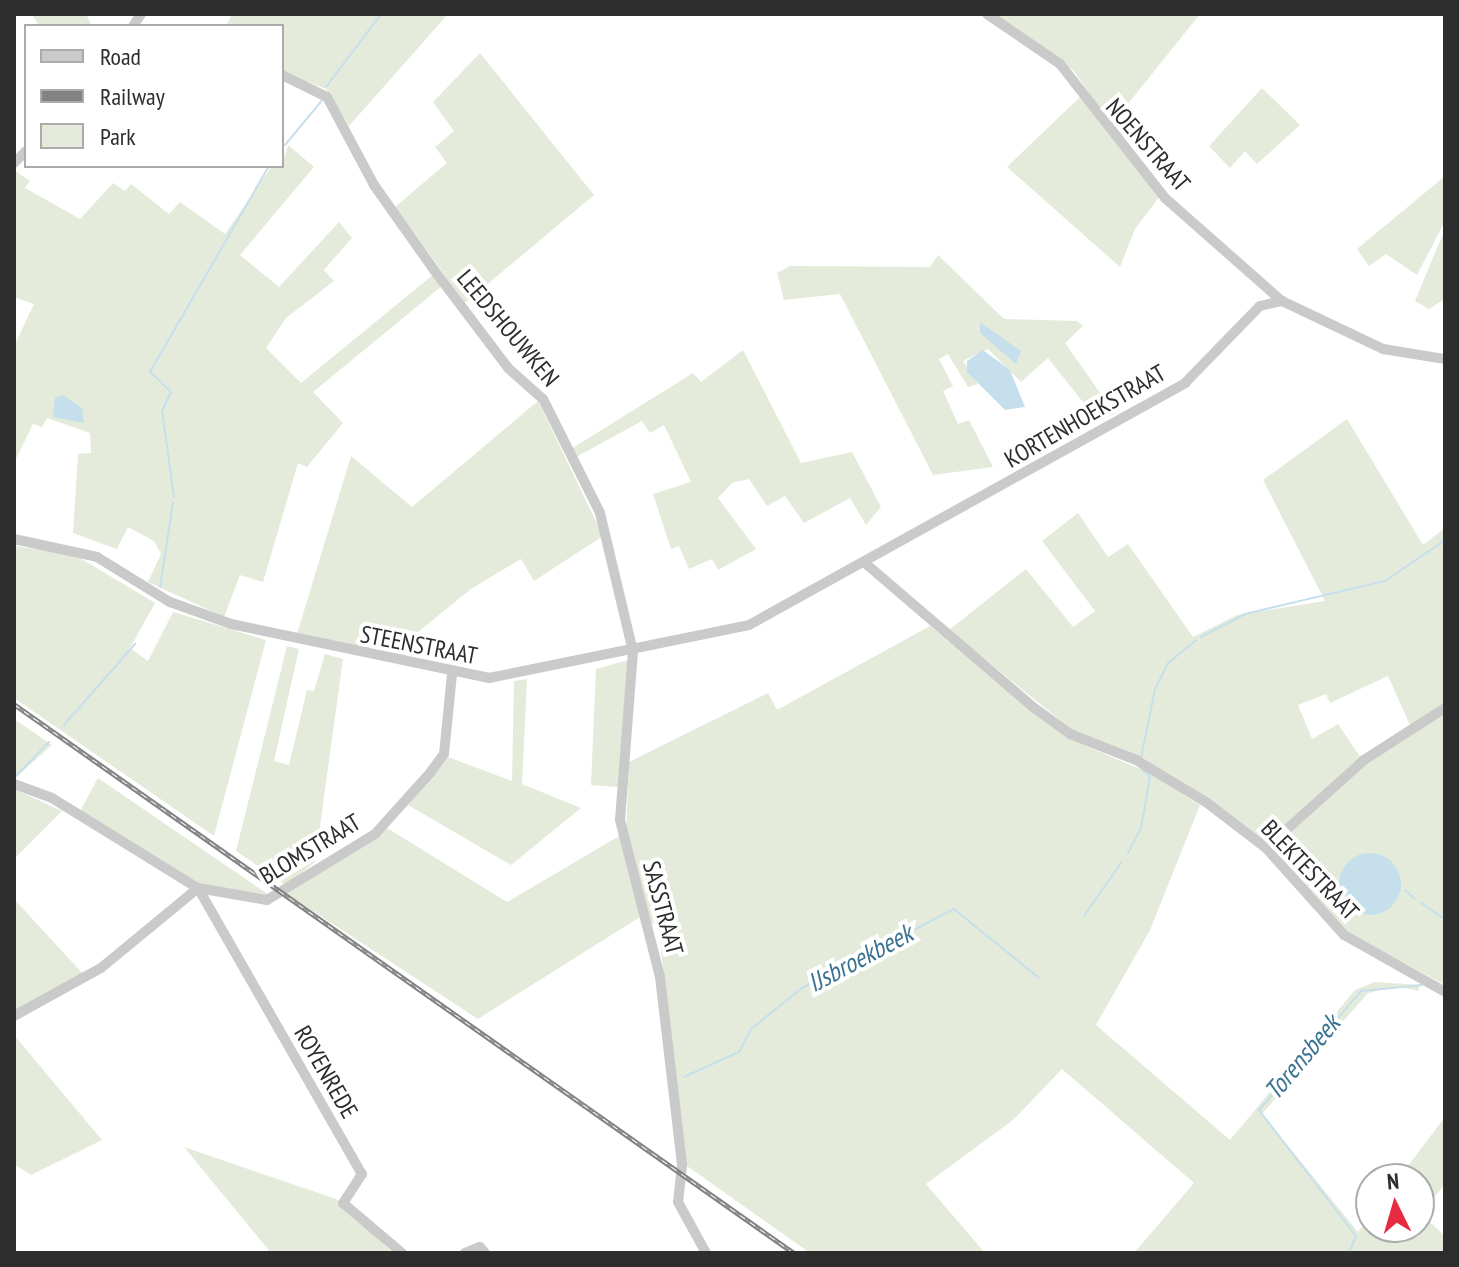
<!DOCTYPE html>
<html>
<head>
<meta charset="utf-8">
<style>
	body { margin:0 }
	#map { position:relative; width:1459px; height:1267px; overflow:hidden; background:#fff; font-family:"PT Sans Narrow",sans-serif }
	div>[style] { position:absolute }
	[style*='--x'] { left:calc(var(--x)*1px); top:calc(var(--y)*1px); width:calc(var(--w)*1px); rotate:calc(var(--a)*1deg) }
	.green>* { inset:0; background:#e4ebda }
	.water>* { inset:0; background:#c6dfec }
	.round { border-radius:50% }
	.stream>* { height:2px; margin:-1px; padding:0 1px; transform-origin:1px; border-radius:1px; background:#c6dfec }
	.minor>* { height:10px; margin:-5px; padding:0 5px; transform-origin:5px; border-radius:5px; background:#cacaca }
	.rail>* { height:5px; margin-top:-2.5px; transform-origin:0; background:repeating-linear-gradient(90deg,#fff 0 6px,#828282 0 12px); box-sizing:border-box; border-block:2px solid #828282 }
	span { translate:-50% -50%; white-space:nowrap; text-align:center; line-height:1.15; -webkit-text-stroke:8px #fff; paint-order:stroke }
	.street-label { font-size:24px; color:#2d2d2d }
	.water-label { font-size:26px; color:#3a7391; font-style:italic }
	.frame { position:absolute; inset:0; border:16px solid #2d2d2d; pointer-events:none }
	.legend { position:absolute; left:24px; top:24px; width:260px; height:144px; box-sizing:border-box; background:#fff; border:2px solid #ababab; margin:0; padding:10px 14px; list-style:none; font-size:24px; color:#2d2d2d }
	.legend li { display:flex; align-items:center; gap:16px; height:40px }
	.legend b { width:40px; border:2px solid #ababab }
	.north { position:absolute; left:1355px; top:1163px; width:80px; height:80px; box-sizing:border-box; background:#fff; border:2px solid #ababab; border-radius:50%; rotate:355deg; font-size:22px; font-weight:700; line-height:32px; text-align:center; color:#2d2d2d }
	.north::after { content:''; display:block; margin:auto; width:28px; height:36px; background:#e92b41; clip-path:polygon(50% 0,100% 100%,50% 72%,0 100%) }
</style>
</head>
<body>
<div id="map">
	<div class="green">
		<div style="clip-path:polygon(32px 14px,86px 14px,92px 26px,39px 26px)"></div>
		<div style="clip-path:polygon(232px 14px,448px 14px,349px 126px,326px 89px,282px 72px,282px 26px,226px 26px)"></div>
		<div style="clip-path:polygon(992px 14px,1200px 14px,1111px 125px,1074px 71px)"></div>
		<div style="clip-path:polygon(480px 53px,594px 195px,465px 303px,395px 207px,447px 163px,435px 147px,454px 131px,433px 102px)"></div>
		<div style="clip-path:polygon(1262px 88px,1300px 125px,1257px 164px,1245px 151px,1230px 168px,1209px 146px)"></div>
		<div style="clip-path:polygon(1080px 97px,1160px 196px,1135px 229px,1120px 267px,1007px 167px)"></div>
		<div style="clip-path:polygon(288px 145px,314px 167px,240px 255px,279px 287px,339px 222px,352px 238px,324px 270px,334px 281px,286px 318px,266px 348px,301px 383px,434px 274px,442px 286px,313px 392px,343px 423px,307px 467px,298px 463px,263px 582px,240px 575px,224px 617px,148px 582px,161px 554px,154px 541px,128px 527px,117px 549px,73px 533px,78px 454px,91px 453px,90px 433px,47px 418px,42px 427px,33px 424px,14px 463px,14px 346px,34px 304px,14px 297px,14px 170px,30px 181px,25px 188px,80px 219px,113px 183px,125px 191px,131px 184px,169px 214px,180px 202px,225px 234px,272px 166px,282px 166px)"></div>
		<div style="clip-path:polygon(1445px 176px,1445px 221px,1417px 275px,1386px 254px,1369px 266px,1357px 249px)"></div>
		<div style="clip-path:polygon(1445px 229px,1445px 299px,1429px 309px,1415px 301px)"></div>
		<div style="clip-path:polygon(938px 255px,1004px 319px,1077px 321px,1083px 326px,1065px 343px,1115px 414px,1098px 421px,1048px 358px,1021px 382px,988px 349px,963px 361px,978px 384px,968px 387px,948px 354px,939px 359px,953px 386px,943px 391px,958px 424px,969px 420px,993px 467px,933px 475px,840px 294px,784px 300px,777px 273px,790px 266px,930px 267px)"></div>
		<div style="clip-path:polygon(743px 350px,801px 463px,852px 452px,881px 507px,866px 525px,850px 498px,804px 523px,785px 496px,767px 506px,749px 479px,732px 483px,718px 498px,756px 549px,718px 570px,712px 559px,689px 569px,679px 546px,671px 549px,653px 494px,691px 482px,664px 425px,650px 433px,642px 421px,576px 457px,571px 449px,693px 373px,701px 382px)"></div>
		<div style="clip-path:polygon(538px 401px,603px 536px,534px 581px,521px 559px,471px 589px,413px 636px,405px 657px,297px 634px,351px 456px,412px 507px)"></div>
		<div style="clip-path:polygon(1347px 419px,1423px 545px,1445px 528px,1445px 706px,1410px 725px,1388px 676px,1330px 703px,1326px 694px,1298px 705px,1312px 739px,1338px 724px,1361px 758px,1266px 843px,1206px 798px,1077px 734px,949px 630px,1026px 569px,1073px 627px,1095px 611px,1042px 541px,1078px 513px,1108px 557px,1128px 544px,1193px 637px,1237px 615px,1325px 601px,1263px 480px)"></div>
		<div style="clip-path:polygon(14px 546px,73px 554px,155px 603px,130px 648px,148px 661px,173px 612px,266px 640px,214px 836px,14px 698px)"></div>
		<div style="clip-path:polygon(930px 626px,1065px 737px,1154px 775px,1200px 805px,1150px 930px,1096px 1025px,1230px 1140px,1355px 990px,1375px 982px,1420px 985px,1418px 991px,1398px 986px,1368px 993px,1262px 1114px,1358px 1232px,1371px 1215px,1371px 1227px,1419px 1227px,1419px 1179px,1398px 1179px,1445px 1117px,1445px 1184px,1421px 1214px,1445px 1236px,1445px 1253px,1134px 1253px,1194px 1183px,1062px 1069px,1013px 1120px,926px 1184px,985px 1253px,810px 1253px,687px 1166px,658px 926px,640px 917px,478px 1019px,287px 894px,387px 828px,507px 902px,626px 832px,629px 762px,768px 693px,777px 710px)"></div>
		<div style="clip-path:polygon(287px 646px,299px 649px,274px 761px,289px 765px,307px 690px,314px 691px,325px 654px,343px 659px,315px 862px,286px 885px,236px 851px)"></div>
		<div style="clip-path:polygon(628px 660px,618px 787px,591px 785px,596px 669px)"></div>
		<div style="clip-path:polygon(527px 679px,522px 784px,581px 808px,511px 865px,408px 805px,448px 757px,512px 781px,514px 681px)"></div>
		<div style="clip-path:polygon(1445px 713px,1445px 985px,1343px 930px,1272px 851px,1361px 765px)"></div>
		<div style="clip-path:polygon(14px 719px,52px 745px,14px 779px)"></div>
		<div style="clip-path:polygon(98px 778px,269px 895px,207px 888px,80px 811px)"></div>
		<div style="clip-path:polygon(14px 789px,62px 811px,14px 859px)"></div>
		<div style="clip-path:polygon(14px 899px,84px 975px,14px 1011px)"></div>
		<div style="clip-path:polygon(14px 1035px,102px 1140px,31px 1175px,14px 1164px)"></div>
		<div style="clip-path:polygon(184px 1147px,336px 1199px,393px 1253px,271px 1253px)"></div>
	</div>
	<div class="water">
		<div style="clip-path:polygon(980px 322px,1021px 351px,1016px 364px,980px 333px)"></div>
		<div style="clip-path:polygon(983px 350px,1010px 370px,1025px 407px,1005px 410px,967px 372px,967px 361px)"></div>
		<div style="clip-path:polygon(63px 395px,82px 408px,84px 423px,53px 417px,55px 398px)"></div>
		<div class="round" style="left:1339px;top:853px;width:62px;height:62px"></div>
	</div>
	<div class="stream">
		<div style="--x:326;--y:87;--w:91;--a:-53"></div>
		<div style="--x:285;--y:145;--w:60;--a:-50.4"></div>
		<div style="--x:174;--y:497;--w:87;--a:-97.9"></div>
		<div style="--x:162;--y:411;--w:21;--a:-65"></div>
		<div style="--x:171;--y:392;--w:29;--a:-136"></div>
		<div style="--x:150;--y:372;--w:238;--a:-60"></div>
		<div style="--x:160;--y:587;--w:85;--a:-81.2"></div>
		<div style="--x:1201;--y:637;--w:50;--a:-27.6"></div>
		<div style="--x:1245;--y:614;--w:144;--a:-13.3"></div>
		<div style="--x:1385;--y:581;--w:73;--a:-34.3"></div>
		<div style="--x:64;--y:725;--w:108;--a:-48.8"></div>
		<div style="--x:1141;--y:758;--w:70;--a:-78.5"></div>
		<div style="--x:1155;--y:689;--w:29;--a:-63"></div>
		<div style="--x:1168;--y:663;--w:36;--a:-39"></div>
		<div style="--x:15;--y:777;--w:49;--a:-45.8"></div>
		<div style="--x:1128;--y:853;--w:28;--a:-63"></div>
		<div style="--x:1141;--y:828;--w:52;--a:-80"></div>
		<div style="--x:1150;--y:777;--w:17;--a:-135"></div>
		<div style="--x:1405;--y:890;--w:13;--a:42"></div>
		<div style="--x:1421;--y:903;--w:29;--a:34"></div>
		<div style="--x:1084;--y:916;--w:65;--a:-55.1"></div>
		<div style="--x:684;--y:1077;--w:60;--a:-24.4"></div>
		<div style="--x:739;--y:1052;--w:26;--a:-62"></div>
		<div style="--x:751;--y:1029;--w:65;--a:-38.8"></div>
		<div style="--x:802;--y:988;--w:171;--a:-27.5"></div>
		<div style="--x:954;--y:909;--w:109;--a:39.1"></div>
		<div style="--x:1349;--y:1253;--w:18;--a:-68"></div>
		<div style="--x:1356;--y:1236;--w:159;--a:-127.6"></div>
		<div style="--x:1259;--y:1110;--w:157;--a:-49.4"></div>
		<div style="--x:1361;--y:991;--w:61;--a:-5.6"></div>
	</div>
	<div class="minor">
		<div style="--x:987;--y:14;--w:88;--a:34.4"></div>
		<div style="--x:1060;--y:64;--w:170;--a:51.9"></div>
		<div style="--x:1165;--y:198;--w:156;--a:41.4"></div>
		<div style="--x:133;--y:26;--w:14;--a:-56"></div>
		<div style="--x:282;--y:75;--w:50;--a:26.1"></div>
		<div style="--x:327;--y:97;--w:100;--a:61.9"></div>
		<div style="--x:374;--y:185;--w:104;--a:54.8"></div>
		<div style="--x:434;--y:270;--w:123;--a:52.9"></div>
		<div style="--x:508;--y:368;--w:47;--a:41.5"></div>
		<div style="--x:543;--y:399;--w:127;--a:63.4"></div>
		<div style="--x:600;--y:513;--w:142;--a:76.6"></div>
		<div style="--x:633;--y:651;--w:169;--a:94.4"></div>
		<div style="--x:620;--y:820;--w:162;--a:75.7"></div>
		<div style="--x:660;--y:977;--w:189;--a:83.3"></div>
		<div style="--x:682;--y:1165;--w:37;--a:96"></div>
		<div style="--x:678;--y:1202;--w:58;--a:61.2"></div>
		<div style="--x:14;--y:163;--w:17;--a:-45"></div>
		<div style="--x:14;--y:539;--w:85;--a:12.2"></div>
		<div style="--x:97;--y:557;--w:86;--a:31.7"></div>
		<div style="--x:170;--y:602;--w:65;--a:19.8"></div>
		<div style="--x:231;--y:624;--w:264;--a:11.8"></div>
		<div style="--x:489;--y:678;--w:265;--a:-11.5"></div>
		<div style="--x:749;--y:625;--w:499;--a:-29"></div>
		<div style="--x:1185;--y:383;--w:107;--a:-45.8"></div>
		<div style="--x:1260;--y:306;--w:23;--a:-13"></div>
		<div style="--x:1282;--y:301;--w:112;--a:25.4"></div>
		<div style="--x:1383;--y:349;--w:63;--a:9.2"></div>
		<div style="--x:865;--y:563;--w:221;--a:40.6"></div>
		<div style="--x:1033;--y:707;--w:46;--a:36.1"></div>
		<div style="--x:1070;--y:734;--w:71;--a:21.5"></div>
		<div style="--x:1136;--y:760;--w:82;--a:31"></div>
		<div style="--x:1206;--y:802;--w:76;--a:37.5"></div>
		<div style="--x:1266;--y:848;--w:117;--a:48.1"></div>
		<div style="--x:1344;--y:935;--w:116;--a:29.4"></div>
		<div style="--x:14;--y:784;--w:40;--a:20.2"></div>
		<div style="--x:52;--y:798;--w:172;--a:31.7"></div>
		<div style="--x:198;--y:888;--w:70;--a:9.9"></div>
		<div style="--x:267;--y:900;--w:127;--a:-31.4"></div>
		<div style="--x:375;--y:834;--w:82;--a:-48"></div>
		<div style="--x:430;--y:773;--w:24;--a:-54"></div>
		<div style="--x:444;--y:754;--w:80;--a:-84.3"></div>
		<div style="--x:1266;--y:848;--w:132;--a:-41.9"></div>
		<div style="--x:1364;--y:760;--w:96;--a:-32.7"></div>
		<div style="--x:198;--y:888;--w:330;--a:60.2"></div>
		<div style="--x:362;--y:1174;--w:35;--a:123"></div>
		<div style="--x:343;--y:1203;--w:77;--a:40.3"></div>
		<div style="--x:14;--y:1016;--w:99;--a:-28.9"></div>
		<div style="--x:101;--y:968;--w:126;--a:-39.5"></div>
		<div style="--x:465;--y:1253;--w:16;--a:-22"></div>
		<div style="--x:480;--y:1247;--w:8;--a:50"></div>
	</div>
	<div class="rail">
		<div style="--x:14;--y:704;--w:954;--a:35.14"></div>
	</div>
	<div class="street-label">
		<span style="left:1148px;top:145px;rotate:49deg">NOENSTRAAT</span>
		<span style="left:508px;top:328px;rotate:50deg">LEEDSHOUWKEN</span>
		<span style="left:1085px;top:416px;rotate:-30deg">KORTENHOEKSTRAAT</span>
		<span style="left:419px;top:645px;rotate:11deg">STEENSTRAAT</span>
		<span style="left:310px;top:849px;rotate:-31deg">BLOMSTRAAT</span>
		<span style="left:1310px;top:870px;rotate:46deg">BLEKTESTRAAT</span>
		<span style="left:663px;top:908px;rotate:75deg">SASSTRAAT</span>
		<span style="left:326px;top:1072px;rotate:60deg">ROYENREDE</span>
	</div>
	<div class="water-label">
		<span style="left:860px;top:958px;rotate:-28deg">IJsbroekbeek</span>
		<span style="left:1302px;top:1057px;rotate:-50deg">Torensbeek</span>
	</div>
	<div class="frame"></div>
	<ul class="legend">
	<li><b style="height:10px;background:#cacaca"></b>Road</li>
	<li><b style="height:10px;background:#828282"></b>Railway</li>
	<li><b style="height:22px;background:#e4ebda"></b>Park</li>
	</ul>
	<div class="north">N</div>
</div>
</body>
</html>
